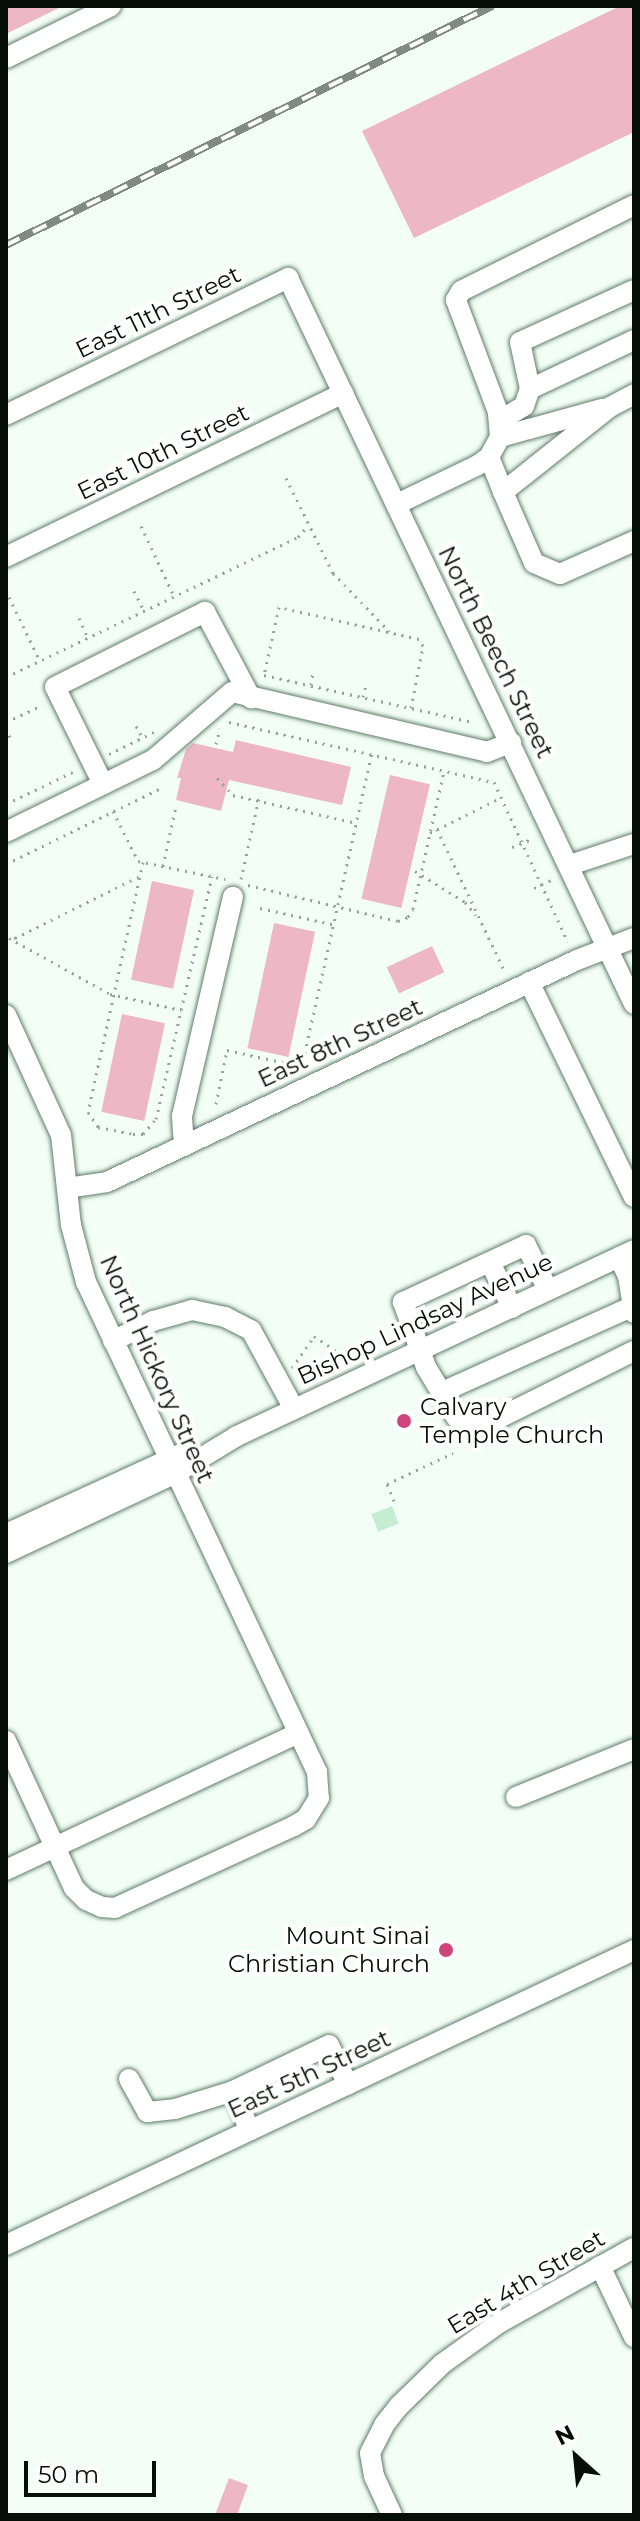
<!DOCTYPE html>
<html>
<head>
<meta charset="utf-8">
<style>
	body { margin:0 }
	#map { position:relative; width:640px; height:2521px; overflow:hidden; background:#f3fff6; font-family:Montserrat,sans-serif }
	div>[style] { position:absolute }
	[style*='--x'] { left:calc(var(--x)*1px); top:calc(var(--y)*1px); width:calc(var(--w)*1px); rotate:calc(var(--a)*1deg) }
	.green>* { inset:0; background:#c4edd1; transform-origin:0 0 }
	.building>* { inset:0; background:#edb7c6; transform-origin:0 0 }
	.path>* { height:3px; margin-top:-1.5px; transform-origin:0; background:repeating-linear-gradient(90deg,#97a29a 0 2px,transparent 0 8px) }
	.roads { filter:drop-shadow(0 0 2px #607c6a) drop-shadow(0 0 2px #607c6a) }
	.minor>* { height:20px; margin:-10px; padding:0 10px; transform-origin:10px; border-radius:10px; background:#fff }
	.rail>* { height:8px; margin-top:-4px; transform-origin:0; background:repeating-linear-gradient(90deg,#fff 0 15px,#7f8a82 0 30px); box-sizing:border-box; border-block:2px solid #7f8a82 }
	.dots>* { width:22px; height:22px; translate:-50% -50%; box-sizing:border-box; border:4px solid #fff; border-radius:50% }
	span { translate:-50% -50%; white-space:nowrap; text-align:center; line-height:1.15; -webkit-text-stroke:8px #fff; paint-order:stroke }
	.street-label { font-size:24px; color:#050f08 }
	.poi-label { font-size:24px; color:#050f08 }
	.left { translate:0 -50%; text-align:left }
	.right { translate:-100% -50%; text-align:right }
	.frame { position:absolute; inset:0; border:8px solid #050f08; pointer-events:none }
	.north { position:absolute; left:536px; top:2417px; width:80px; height:80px; -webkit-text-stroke:6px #fff; paint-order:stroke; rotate:333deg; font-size:22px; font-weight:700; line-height:32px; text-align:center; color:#050f08 }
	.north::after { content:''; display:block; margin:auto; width:28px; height:36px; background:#050f08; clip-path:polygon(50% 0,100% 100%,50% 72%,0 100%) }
	.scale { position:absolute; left:24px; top:2461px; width:132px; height:36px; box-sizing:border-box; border:4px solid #050f08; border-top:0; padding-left:10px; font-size:24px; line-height:28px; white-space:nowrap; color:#050f08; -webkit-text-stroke:6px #fff; paint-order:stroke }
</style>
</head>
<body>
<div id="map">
	<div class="green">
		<div style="left:392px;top:1506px;width:19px;height:22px;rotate:69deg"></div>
	</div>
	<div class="building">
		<div style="clip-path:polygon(6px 6px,63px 6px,6px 34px)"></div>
		<div style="clip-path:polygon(620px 6px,634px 6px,634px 132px,414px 238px,362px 131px)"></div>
		<div style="clip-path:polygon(236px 740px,351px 767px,342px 805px,229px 780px,221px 811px,176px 800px,181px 778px,177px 778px,186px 749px,193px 743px,233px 752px)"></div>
		<div style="left:390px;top:775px;width:41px;height:127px;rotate:13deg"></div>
		<div style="left:152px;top:881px;width:43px;height:101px;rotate:12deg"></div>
		<div style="left:274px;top:923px;width:42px;height:128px;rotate:12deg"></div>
		<div style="left:432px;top:946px;width:29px;height:50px;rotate:65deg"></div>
		<div style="left:122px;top:1014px;width:44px;height:100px;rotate:12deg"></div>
		<div style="clip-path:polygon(229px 2478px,248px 2485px,237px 2515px,215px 2515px)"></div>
	</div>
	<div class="path">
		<div style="--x:286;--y:478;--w:106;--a:63.7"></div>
		<div style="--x:333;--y:573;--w:81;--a:46"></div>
		<div style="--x:141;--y:526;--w:77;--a:64.8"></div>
		<div style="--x:134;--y:591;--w:22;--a:63"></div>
		<div style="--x:9;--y:597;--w:71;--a:64.2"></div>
		<div style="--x:79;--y:618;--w:22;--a:66"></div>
		<div style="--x:6;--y:677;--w:324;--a:-25.6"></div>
		<div style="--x:298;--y:537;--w:15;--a:-48"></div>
		<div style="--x:311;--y:685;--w:13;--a:-81"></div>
		<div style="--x:363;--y:697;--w:13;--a:-77"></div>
		<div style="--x:411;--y:708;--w:63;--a:-79"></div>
		<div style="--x:423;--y:646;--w:8;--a:-120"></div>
		<div style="--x:419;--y:639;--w:144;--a:-167.1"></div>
		<div style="--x:279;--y:607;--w:70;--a:102.4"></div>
		<div style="--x:264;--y:675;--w:214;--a:12.7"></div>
		<div style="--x:6;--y:722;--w:40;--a:-25"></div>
		<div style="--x:229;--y:722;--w:272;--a:12.8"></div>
		<div style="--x:494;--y:782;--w:176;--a:65.2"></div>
		<div style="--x:136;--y:726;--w:13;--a:61"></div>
		<div style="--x:6;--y:728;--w:10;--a:66"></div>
		<div style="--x:216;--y:744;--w:16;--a:-76"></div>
		<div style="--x:109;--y:754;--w:52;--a:-26.1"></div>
		<div style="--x:217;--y:778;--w:23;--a:47"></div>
		<div style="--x:233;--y:795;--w:127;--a:12.7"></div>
		<div style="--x:6;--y:804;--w:76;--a:-25.6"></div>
		<div style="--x:113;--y:811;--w:56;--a:63.4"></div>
		<div style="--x:138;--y:861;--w:89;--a:11.7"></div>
		<div style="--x:437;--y:829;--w:158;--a:64.6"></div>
		<div style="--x:430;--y:833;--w:76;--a:-26.6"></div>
		<div style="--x:512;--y:847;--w:24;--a:-22"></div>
		<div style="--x:143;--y:862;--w:256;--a:102.4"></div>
		<div style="--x:88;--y:1112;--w:18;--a:56"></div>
		<div style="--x:98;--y:1127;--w:36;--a:11"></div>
		<div style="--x:133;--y:1134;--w:10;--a:0"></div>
		<div style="--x:143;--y:1134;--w:20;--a:-49"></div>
		<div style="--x:156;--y:1119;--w:249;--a:-77"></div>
		<div style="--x:6;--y:864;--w:173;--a:-26.1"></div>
		<div style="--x:163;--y:866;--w:61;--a:-77.8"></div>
		<div style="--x:415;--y:871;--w:59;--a:31.8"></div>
		<div style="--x:465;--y:902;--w:17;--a:50"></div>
		<div style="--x:241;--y:879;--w:88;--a:-77.5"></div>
		<div style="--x:248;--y:885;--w:154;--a:13.5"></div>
		<div style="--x:398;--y:921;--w:11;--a:-22"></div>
		<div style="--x:408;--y:917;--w:9;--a:-58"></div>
		<div style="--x:413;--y:909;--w:141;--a:-77.3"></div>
		<div style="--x:534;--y:888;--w:21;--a:-25"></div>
		<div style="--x:260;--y:908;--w:78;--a:12.6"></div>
		<div style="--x:6;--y:937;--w:9;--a:6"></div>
		<div style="--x:15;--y:938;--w:140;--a:-26.4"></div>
		<div style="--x:9;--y:938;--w:115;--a:29"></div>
		<div style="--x:110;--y:994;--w:73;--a:12.7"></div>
		<div style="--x:216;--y:1104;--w:55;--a:-78.5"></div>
		<div style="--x:227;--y:1050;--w:70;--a:12.4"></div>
		<div style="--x:295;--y:1065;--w:9;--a:-27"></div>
		<div style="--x:303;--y:1061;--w:317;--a:-77.4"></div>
		<div style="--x:292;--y:1368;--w:39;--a:-55"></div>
		<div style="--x:314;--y:1336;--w:45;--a:34"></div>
		<div style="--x:394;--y:1501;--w:18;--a:-112"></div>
		<div style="--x:387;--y:1484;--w:73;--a:-25.2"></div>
	</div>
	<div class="roads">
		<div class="minor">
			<div style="--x:6;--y:58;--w:117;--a:-26.3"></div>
			<div style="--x:530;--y:389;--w:48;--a:-102"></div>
			<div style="--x:520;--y:342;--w:125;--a:-24.5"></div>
			<div style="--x:6;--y:415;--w:314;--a:-25.9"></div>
			<div style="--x:288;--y:278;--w:804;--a:64.52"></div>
			<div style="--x:499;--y:421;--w:29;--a:-31"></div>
			<div style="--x:524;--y:406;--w:18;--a:-71"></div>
			<div style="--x:530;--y:389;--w:115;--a:-25.2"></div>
			<div style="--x:500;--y:437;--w:106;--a:-15.4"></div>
			<div style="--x:489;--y:457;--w:38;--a:68"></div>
			<div style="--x:503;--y:492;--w:137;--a:-38.5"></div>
			<div style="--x:610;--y:407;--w:27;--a:-28"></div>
			<div style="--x:503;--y:492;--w:77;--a:66.4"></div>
			<div style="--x:534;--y:563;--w:28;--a:23"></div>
			<div style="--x:560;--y:574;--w:81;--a:-24"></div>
			<div style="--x:397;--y:504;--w:90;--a:-25.7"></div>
			<div style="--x:478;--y:465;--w:14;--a:-36"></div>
			<div style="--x:489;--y:457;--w:23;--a:-61"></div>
			<div style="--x:500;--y:437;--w:25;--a:-95"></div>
			<div style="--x:498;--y:412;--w:120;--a:-110.6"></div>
			<div style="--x:456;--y:300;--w:10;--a:-61"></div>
			<div style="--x:461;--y:291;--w:193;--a:-26.4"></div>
			<div style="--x:6;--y:557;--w:375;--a:-25.9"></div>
			<div style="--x:103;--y:784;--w:108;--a:-116.3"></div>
			<div style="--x:55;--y:687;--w:168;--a:-26.6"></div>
			<div style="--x:205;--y:612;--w:98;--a:61.9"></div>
			<div style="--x:6;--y:832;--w:164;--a:-26.1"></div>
			<div style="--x:153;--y:760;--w:104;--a:-40.7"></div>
			<div style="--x:232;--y:692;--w:262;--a:13.2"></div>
			<div style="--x:487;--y:752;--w:26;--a:-21"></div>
			<div style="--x:570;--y:865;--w:67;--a:-18.2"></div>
			<div style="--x:529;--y:982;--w:239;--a:64"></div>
			<div style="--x:6;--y:1015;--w:132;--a:65.4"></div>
			<div style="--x:61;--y:1135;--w:91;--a:83.7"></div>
			<div style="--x:71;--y:1225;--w:59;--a:75.3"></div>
			<div style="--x:86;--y:1282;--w:542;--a:64.76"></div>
			<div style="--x:317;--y:1772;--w:26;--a:86"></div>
			<div style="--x:319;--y:1798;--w:25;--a:122"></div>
			<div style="--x:306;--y:1819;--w:14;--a:150"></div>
			<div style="--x:294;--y:1826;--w:197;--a:155.4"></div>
			<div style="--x:115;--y:1908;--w:13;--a:-176"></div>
			<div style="--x:102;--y:1907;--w:17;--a:-156"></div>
			<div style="--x:86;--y:1900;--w:17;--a:-135"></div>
			<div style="--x:74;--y:1888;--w:162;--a:-114.8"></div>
			<div style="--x:184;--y:1146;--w:30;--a:-94"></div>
			<div style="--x:182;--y:1116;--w:225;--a:-76.9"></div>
			<div style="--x:67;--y:1188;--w:40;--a:-8.5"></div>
			<div style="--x:107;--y:1182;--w:520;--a:-25.28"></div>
			<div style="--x:577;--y:960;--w:61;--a:-21.1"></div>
			<div style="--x:619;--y:1257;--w:21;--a:65"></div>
			<div style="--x:628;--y:1276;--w:37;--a:81"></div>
			<div style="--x:490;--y:1262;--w:51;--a:64.4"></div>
			<div style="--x:548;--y:1290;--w:50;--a:-116.1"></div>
			<div style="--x:526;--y:1245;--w:136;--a:155.1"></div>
			<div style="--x:403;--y:1302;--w:69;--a:70.5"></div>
			<div style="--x:426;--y:1367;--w:58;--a:59"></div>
			<div style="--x:456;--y:1417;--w:21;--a:19"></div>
			<div style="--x:476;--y:1424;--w:19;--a:-12"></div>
			<div style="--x:495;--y:1420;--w:155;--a:-26.4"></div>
			<div style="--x:113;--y:1341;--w:45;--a:-26.6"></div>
			<div style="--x:153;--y:1321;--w:41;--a:-15.8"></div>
			<div style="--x:192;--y:1310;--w:34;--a:12"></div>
			<div style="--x:225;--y:1317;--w:29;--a:27"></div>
			<div style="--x:251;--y:1330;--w:90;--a:61.4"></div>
			<div style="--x:442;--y:1392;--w:209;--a:-24.2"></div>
			<div style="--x:6;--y:1534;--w:192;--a:-24.6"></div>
			<div style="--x:6;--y:1553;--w:188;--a:-25.2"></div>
			<div style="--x:176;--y:1473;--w:71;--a:-31.2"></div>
			<div style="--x:237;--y:1436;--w:438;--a:-25.1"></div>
			<div style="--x:516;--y:1797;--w:127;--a:-22.1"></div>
			<div style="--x:6;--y:1870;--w:323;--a:-25.1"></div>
			<div style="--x:129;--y:2079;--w:38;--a:61"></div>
			<div style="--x:147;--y:2112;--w:28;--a:-6"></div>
			<div style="--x:175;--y:2109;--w:61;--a:-17.2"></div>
			<div style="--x:233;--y:2091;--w:43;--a:67"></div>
			<div style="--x:233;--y:2091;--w:106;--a:-25.6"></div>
			<div style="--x:329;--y:2045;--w:44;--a:64.6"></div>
			<div style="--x:6;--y:2245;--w:694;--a:-25.16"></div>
			<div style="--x:600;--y:2266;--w:79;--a:64.4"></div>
			<div style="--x:392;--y:2515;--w:43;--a:-114.8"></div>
			<div style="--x:374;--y:2476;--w:23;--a:-100"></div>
			<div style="--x:370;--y:2453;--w:31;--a:-63"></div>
			<div style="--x:384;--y:2425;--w:24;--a:-52"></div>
			<div style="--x:399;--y:2406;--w:60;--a:-44.3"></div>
			<div style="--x:442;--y:2364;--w:70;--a:-35.7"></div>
			<div style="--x:499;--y:2323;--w:154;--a:-29.1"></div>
		</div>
	</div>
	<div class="rail">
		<div style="--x:6;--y:245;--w:542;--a:-26.19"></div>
	</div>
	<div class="dots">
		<div style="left:404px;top:1421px;background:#cf447a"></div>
		<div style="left:446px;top:1950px;background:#cf447a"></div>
	</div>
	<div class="street-label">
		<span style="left:158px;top:312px;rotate:-26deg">East 11th Street</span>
		<span style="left:163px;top:452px;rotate:-26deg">East 10th Street</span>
		<span style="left:496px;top:652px;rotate:64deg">North Beech Street</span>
		<span style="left:340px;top:1043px;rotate:-25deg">East 8th Street</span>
		<span style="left:425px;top:1319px;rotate:-25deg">Bishop Lindsay Avenue</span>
		<span style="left:157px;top:1369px;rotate:66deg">North Hickory Street</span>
		<span style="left:309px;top:2074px;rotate:-25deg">East 5th Street</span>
		<span style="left:526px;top:2282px;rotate:-31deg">East 4th Street</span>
	</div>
	<div class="poi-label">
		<span class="left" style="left:420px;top:1421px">Calvary<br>Temple Church</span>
		<span class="right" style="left:430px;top:1950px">Mount Sinai<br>Christian Church</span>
	</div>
	<div class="frame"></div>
	<div class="north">N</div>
	<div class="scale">50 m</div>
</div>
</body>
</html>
